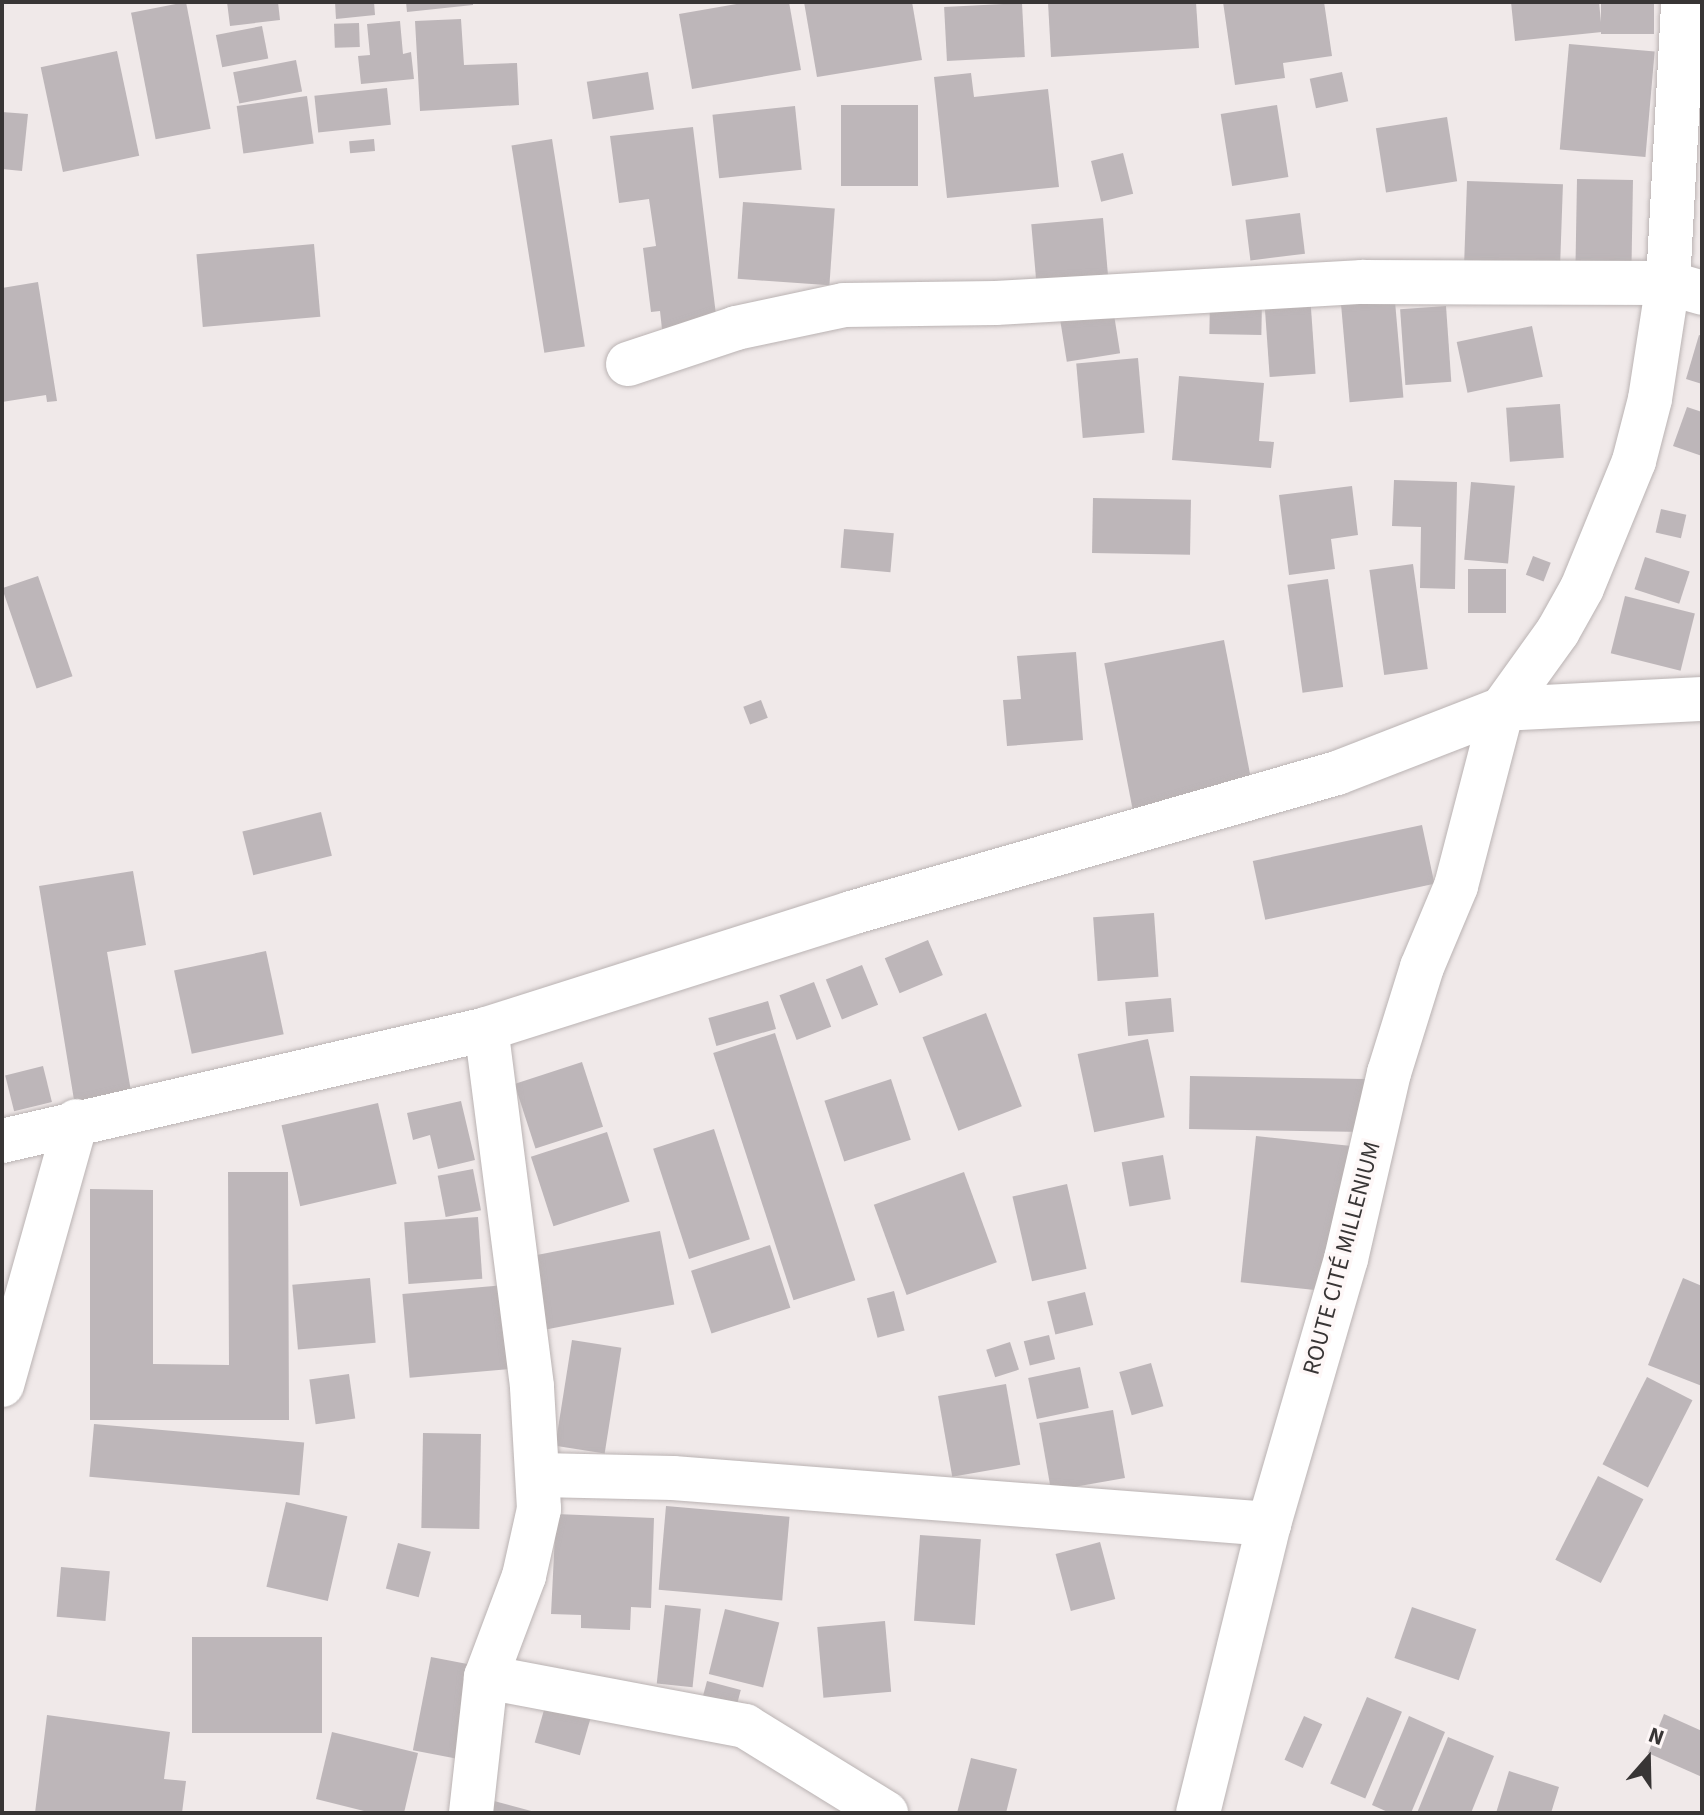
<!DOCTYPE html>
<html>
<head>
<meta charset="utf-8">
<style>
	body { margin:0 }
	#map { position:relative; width:1704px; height:1815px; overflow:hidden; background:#f0e9e9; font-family:"Source Sans 3",sans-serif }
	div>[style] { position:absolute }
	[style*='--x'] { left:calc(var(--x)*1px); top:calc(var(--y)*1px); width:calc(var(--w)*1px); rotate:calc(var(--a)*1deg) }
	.building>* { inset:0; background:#bdb6b9; transform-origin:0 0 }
	.roads { filter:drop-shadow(0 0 2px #bab3b3) drop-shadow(0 0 2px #bab3b3) }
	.minor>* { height:44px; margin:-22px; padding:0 22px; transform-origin:22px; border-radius:22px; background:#fff }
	span { translate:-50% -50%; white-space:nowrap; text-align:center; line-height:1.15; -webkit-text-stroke:7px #fef7f7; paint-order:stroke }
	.street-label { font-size:24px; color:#383535 }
	.frame { position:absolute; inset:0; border:4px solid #383535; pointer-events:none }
	.north { position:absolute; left:1608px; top:1719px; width:80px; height:80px; -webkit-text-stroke:6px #fef7f7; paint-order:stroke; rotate:20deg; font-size:22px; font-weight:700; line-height:32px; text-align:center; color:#383535 }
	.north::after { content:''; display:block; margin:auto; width:28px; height:36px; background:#383535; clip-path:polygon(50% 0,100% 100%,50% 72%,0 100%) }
</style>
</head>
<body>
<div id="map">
	<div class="building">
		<div style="left:186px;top:2px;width:129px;height:56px;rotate:79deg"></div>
		<div style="clip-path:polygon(227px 2px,278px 2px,280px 20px,230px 26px)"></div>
		<div style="clip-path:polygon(335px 2px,374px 2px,375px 15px,336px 19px)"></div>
		<div style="clip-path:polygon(406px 2px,473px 2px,473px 5px,407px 12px)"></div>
		<div style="clip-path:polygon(748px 2px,789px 2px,801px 70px,692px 89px,679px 14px)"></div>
		<div style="clip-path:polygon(804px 2px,912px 2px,922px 60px,817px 77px)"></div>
		<div style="clip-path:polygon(1048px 2px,1196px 2px,1199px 48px,1051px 57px)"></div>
		<div style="clip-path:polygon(1223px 2px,1324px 2px,1332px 56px,1283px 63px,1285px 78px,1235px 85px)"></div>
		<div style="clip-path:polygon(1511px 2px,1599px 2px,1602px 32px,1515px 41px)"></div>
		<div style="left:1601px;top:2px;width:53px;height:32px"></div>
		<div style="left:1022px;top:3px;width:54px;height:78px;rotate:87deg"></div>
		<div style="clip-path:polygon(461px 19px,464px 65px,517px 63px,519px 105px,420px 111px,415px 21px)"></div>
		<div style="clip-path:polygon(400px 21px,403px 54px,411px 52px,414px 79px,361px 84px,358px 56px,370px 55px,367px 24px)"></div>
		<div style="left:359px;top:23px;width:24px;height:25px;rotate:88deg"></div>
		<div style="left:262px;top:26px;width:33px;height:47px;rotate:79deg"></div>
		<div style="left:1569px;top:44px;width:86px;height:106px;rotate:5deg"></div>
		<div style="left:117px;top:51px;width:107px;height:78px;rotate:78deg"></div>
		<div style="left:296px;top:60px;width:32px;height:64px;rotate:79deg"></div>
		<div style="left:648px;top:72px;width:38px;height:62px;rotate:81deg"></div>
		<div style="left:1342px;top:72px;width:30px;height:33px;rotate:78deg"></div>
		<div style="clip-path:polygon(971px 73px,974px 97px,1048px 89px,1059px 187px,947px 198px,934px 77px)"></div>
		<div style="left:387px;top:88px;width:37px;height:73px;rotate:84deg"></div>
		<div style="left:307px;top:96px;width:48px;height:71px;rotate:82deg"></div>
		<div style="left:841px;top:105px;width:77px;height:81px"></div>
		<div style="left:1277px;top:105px;width:73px;height:57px;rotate:81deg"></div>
		<div style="left:795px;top:106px;width:64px;height:83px;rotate:84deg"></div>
		<div style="clip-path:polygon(2px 112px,28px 114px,22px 171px,2px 169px)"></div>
		<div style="left:1447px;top:117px;width:65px;height:72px;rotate:81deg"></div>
		<div style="clip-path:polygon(693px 127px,717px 323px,662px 329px,660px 311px,651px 312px,643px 248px,656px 246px,649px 199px,619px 203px,610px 136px)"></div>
		<div style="left:374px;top:139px;width:12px;height:25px;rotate:85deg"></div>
		<div style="left:552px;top:139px;width:210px;height:41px;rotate:81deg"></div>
		<div style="left:1123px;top:153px;width:42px;height:33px;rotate:76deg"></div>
		<div style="left:1577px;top:179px;width:56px;height:94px;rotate:1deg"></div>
		<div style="left:1467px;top:181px;width:96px;height:89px;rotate:2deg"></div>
		<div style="left:743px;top:202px;width:92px;height:77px;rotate:4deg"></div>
		<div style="left:1300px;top:213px;width:41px;height:55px;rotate:83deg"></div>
		<div style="left:1103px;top:218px;width:68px;height:72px;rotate:85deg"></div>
		<div style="left:314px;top:244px;width:73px;height:118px;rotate:85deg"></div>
		<div style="clip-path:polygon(38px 282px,57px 401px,47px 402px,46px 395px,2px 402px,2px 288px)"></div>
		<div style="left:1394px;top:290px;width:108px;height:54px;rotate:85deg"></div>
		<div style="left:1310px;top:294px;width:80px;height:46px;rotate:86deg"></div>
		<div style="left:1210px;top:298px;width:52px;height:36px;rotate:1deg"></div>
		<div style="left:1112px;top:302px;width:52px;height:54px;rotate:81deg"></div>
		<div style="left:1446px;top:306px;width:76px;height:46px;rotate:86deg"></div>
		<div style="left:1532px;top:326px;width:52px;height:77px;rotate:78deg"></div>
		<div style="clip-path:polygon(1699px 335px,1702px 336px,1702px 384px,1686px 379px)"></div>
		<div style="left:1138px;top:358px;width:75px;height:62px;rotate:85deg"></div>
		<div style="clip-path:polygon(1179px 376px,1264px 383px,1259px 441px,1274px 442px,1271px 468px,1172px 460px)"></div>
		<div style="left:1560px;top:404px;width:54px;height:54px;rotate:86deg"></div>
		<div style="clip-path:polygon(1687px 407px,1702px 412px,1702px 456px,1673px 446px)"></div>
		<div style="clip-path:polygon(1394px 480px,1457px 482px,1455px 589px,1420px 588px,1421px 527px,1392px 526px)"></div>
		<div style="left:1471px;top:482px;width:44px;height:78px;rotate:5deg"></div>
		<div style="clip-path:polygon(1352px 486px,1358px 535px,1331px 539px,1335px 569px,1289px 575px,1279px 495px)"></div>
		<div style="left:1093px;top:498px;width:98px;height:55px;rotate:1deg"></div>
		<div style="left:1661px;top:509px;width:26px;height:24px;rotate:13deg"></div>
		<div style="left:844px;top:529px;width:50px;height:39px;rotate:5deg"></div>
		<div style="left:1533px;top:556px;width:19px;height:20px;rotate:21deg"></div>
		<div style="left:1645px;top:557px;width:47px;height:34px;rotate:18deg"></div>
		<div style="left:1413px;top:564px;width:106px;height:44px;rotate:82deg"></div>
		<div style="left:1468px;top:569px;width:38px;height:44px"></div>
		<div style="left:38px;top:576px;width:106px;height:38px;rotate:71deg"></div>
		<div style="left:1328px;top:579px;width:109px;height:41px;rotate:82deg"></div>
		<div style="left:1625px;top:596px;width:72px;height:59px;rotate:14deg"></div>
		<div style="left:1224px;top:640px;width:151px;height:122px;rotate:79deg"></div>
		<div style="clip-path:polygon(1076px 652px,1083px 740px,1007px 746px,1003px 700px,1021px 699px,1017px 656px)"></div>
		<div style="left:761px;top:700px;width:19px;height:19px;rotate:69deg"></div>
		<div style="left:321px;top:812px;width:45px;height:81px;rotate:76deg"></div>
		<div style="left:1422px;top:825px;width:60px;height:173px;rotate:78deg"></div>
		<div style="clip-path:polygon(133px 871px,146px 945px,107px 952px,132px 1097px,75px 1106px,39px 886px)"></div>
		<div style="left:1154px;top:913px;width:64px;height:61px;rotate:86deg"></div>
		<div style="left:928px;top:940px;width:38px;height:47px;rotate:67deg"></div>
		<div style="left:266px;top:951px;width:85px;height:94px;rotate:78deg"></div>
		<div style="left:862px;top:965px;width:43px;height:39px;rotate:68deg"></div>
		<div style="left:814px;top:982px;width:48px;height:37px;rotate:69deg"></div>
		<div style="left:1171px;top:998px;width:34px;height:46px;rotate:85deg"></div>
		<div style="left:768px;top:1001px;width:29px;height:62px;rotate:74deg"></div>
		<div style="left:986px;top:1013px;width:100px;height:68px;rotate:69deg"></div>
		<div style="left:775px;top:1033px;width:260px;height:65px;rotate:72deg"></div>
		<div style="left:1148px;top:1039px;width:80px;height:72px;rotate:78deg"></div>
		<div style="left:582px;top:1062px;width:68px;height:71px;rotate:72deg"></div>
		<div style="left:43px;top:1066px;width:37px;height:39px;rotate:76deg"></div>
		<div style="left:1190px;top:1076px;width:176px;height:53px;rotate:1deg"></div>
		<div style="left:891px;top:1079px;width:64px;height:70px;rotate:72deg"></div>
		<div style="clip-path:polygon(461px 1101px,475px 1160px,438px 1169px,430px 1135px,413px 1140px,407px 1113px)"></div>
		<div style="left:378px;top:1103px;width:83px;height:99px;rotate:77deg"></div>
		<div style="left:714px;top:1129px;width:116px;height:64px;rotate:72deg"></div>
		<div style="left:607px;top:1132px;width:73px;height:80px;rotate:72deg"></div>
		<div style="left:1256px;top:1136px;width:96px;height:147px;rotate:6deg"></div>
		<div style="left:1163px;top:1155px;width:45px;height:42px;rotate:80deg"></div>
		<div style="left:473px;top:1169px;width:42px;height:36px;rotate:79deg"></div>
		<div style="clip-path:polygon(228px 1172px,288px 1172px,289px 1420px,90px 1420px,90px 1189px,153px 1190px,153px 1364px,229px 1365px)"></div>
		<div style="left:964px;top:1172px;width:96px;height:96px;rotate:70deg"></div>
		<div style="left:1067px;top:1184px;width:87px;height:56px;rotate:77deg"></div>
		<div style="left:478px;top:1217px;width:62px;height:74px;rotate:86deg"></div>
		<div style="left:660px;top:1231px;width:75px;height:132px;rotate:79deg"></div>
		<div style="left:770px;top:1245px;width:66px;height:83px;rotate:72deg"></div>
		<div style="left:370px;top:1278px;width:65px;height:78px;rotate:85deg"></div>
		<div style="clip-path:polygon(1683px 1278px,1702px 1286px,1702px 1386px,1648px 1365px)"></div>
		<div style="left:505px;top:1285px;width:84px;height:103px;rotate:85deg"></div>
		<div style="left:894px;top:1291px;width:41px;height:28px;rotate:75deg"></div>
		<div style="left:1085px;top:1292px;width:34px;height:39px;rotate:76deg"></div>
		<div style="left:1049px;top:1335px;width:25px;height:26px;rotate:76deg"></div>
		<div style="left:572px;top:1340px;width:50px;height:107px;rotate:9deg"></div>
		<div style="left:1010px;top:1342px;width:29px;height:25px;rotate:72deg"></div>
		<div style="left:1151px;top:1363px;width:45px;height:33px;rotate:74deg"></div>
		<div style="left:1080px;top:1367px;width:42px;height:53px;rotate:78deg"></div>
		<div style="left:349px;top:1374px;width:45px;height:40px;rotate:82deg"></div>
		<div style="left:1647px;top:1377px;width:51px;height:98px;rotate:27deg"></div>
		<div style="left:1006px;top:1384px;width:82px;height:69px;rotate:80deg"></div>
		<div style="left:1113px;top:1410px;width:69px;height:75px;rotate:80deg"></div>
		<div style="left:94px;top:1424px;width:211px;height:53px;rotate:5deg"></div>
		<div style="left:423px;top:1433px;width:58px;height:95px;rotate:1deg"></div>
		<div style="left:1598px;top:1476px;width:51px;height:94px;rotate:27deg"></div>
		<div style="left:286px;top:1502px;width:63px;height:87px;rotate:13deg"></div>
		<div style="left:666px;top:1506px;width:124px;height:84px;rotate:5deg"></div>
		<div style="clip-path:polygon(556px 1514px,654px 1518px,651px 1608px,631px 1607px,630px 1630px,581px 1628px,581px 1615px,551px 1614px)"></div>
		<div style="left:920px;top:1535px;width:61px;height:86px;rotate:4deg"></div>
		<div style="left:1100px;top:1542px;width:59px;height:46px;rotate:75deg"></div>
		<div style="left:398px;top:1543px;width:34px;height:47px;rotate:15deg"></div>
		<div style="left:61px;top:1567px;width:49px;height:50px;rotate:5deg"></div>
		<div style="left:665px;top:1605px;width:36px;height:79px;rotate:6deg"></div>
		<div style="left:1412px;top:1607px;width:68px;height:54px;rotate:19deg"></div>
		<div style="left:725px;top:1609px;width:56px;height:67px;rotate:14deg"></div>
		<div style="left:885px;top:1621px;width:71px;height:68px;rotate:85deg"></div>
		<div style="left:192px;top:1637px;width:130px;height:96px"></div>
		<div style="left:431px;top:1657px;width:49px;height:95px;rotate:11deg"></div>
		<div style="left:707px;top:1681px;width:35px;height:28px;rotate:15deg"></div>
		<div style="left:1367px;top:1697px;width:38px;height:94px;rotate:23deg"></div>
		<div style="left:546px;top:1703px;width:47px;height:41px;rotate:16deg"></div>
		<div style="clip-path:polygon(1664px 1714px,1702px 1731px,1702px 1777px,1648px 1753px)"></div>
		<div style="clip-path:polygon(47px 1715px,170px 1732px,164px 1779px,186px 1781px,182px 1813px,35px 1813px)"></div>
		<div style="left:1304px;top:1716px;width:20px;height:48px;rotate:24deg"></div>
		<div style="clip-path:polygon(1409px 1716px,1445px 1732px,1411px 1813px,1390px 1813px,1372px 1805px)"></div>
		<div style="clip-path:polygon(332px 1732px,418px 1753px,404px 1813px,372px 1813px,316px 1799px)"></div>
		<div style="clip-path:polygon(1448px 1737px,1494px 1756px,1471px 1813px,1417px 1813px)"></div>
		<div style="clip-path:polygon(971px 1758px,1017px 1769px,1006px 1813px,957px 1813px)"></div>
		<div style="clip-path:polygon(1509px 1771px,1559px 1787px,1551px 1813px,1496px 1813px)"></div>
		<div style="clip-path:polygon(494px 1801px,535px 1812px,535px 1813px,491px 1813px)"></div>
	</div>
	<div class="roads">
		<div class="minor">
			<div style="--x:628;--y:364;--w:114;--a:-18.4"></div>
			<div style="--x:736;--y:328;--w:110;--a:-12"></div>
			<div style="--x:844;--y:305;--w:152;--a:-0.8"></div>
			<div style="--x:996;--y:303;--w:367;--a:-3.3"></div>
			<div style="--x:1362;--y:282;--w:306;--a:0.2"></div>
			<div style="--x:1668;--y:283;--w:35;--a:16"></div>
			<div style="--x:2;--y:1141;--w:497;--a:-13"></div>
			<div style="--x:486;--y:1029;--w:383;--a:-17.6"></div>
			<div style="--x:851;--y:913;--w:506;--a:-16.07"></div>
			<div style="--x:1337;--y:773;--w:177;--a:-21.2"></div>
			<div style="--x:1502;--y:709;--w:96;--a:-54.3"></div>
			<div style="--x:1558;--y:631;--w:49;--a:-60.8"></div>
			<div style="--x:1582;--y:588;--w:137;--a:-67.7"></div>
			<div style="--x:1634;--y:461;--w:64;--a:-75.5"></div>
			<div style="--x:1650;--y:399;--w:117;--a:-81.2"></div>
			<div style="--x:1668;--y:283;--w:281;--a:-86.9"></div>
			<div style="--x:2;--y:1385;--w:274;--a:-74.3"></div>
			<div style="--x:540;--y:1475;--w:133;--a:1.3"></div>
			<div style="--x:673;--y:1478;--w:598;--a:4.41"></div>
			<div style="--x:486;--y:1677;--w:264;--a:10.7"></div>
			<div style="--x:745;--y:1726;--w:166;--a:31.7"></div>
			<div style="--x:471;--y:1813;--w:137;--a:-83.7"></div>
			<div style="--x:486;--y:1677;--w:108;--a:-69.4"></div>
			<div style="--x:524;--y:1576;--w:69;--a:-77.4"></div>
			<div style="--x:539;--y:1509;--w:123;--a:-93.3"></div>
			<div style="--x:532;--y:1386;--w:360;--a:-97.3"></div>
			<div style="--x:1198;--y:1813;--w:298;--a:-76.2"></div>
			<div style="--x:1269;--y:1524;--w:276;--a:-73.8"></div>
			<div style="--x:1346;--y:1259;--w:191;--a:-77"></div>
			<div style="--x:1389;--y:1073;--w:111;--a:-72.7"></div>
			<div style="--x:1422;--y:967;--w:88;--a:-67.2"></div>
			<div style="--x:1456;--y:886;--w:183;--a:-75.4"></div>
			<div style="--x:1502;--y:709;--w:200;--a:-2.9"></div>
		</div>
	</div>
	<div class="street-label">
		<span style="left:1342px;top:1258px;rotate:-75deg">ROUTE CITÉ MILLENIUM</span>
	</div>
	<div class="frame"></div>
	<div class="north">N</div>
</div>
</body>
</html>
